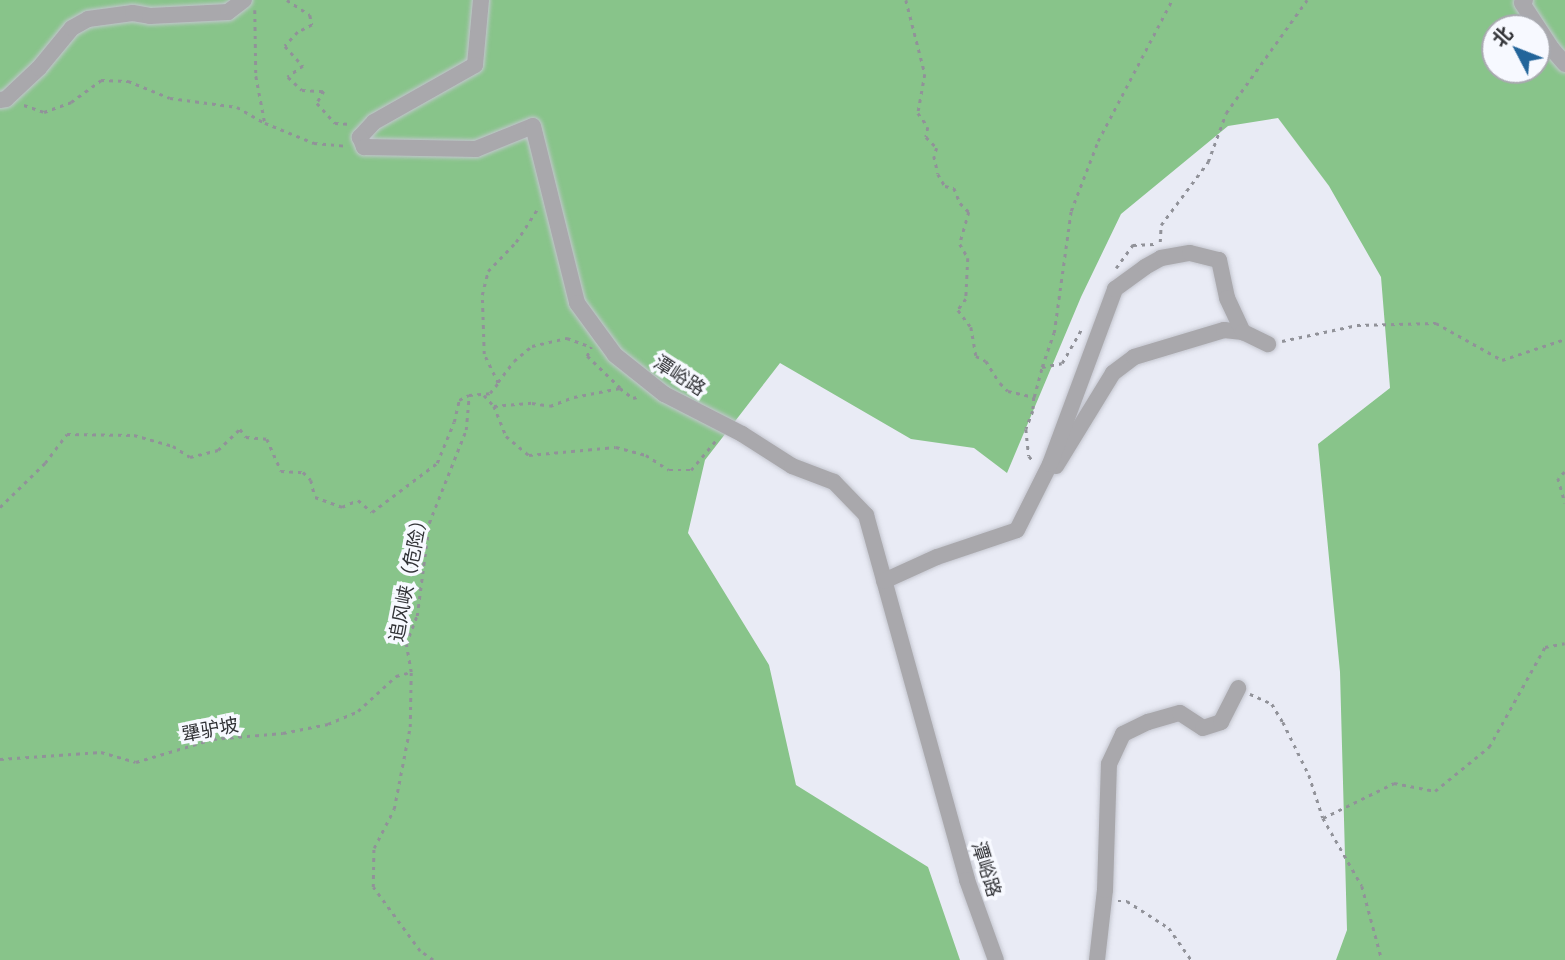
<!DOCTYPE html>
<html>
<head>
<meta charset="utf-8">
<style>
	body { margin:0 }
	#map { position:relative; width:1565px; height:960px; overflow:hidden; background:#e9ebf5; font-family:Commissioner,"Noto Sans SC",sans-serif }
	div>[style] { position:absolute }
	[style*='--x'] { left:calc(var(--x)*1px); top:calc(var(--y)*1px); width:calc(var(--w)*1px); rotate:calc(var(--a)*1deg) }
	.forest>* { inset:0; background:#88c48a }
	.path>* { height:2.5px; margin-top:-1.25px; transform-origin:0; background:repeating-linear-gradient(90deg,#919299 0 3.5px,transparent 0 8.5px) }
	.roads { filter:drop-shadow(0 0 2px #c4c6cf) drop-shadow(0 0 2px #c4c6cf) }
	.minor>* { height:16px; margin:-8px; padding:0 8px; transform-origin:8px; border-radius:8px; background:#a9a8ac }
	span { translate:-50% -50%; white-space:nowrap; text-align:center; line-height:1.15; -webkit-text-stroke:7px #f7f9ff; paint-order:stroke }
	.street-label { font-size:19px; color:#313236 }
	.north { position:absolute; left:1481px; top:14px; width:70px; height:70px; box-sizing:border-box; background:#f7f9ff; border:2px solid #a8a9af; border-radius:50%; rotate:312deg; font-size:19px; font-weight:700; line-height:28px; text-align:center; color:#313236 }
	.north::after { content:''; display:block; margin:auto; width:24px; height:32px; background:#23659a; clip-path:polygon(50% 0,100% 100%,50% 72%,0 100%) }
</style>
</head>
<body>
<div id="map">
	<div class="forest">
		<div style="clip-path:polygon(evenodd,0 0,1565px 0,1565px 960px,1336px 960px,1347px 930px,1340px 672px,1318px 444px,1390px 388px,1381px 277px,1329px 186px,1278px 118px,1228px 126px,1121px 214px,1081px 297px,1007px 473px,974px 448px,911px 439px,780px 363px,705px 460px,688px 533px,769px 665px,796px 785px,928px 867px,960px 960px,0 960px,0 0,1495px 28px,1537px 28px,1537px 70px,1495px 70px,1495px 28px)"></div>
	</div>
	<div class="path">
		<div style="--x:287;--y:0;--w:27;--a:33"></div>
		<div style="--x:310;--y:15;--w:10;--a:79"></div>
		<div style="--x:312;--y:25;--w:16;--a:153"></div>
		<div style="--x:298;--y:32;--w:19;--a:133"></div>
		<div style="--x:285;--y:46;--w:27;--a:48"></div>
		<div style="--x:303;--y:66;--w:19;--a:144"></div>
		<div style="--x:288;--y:77;--w:19;--a:43"></div>
		<div style="--x:302;--y:90;--w:22;--a:3"></div>
		<div style="--x:324;--y:91;--w:14;--a:120"></div>
		<div style="--x:317;--y:103;--w:27;--a:48"></div>
		<div style="--x:335;--y:123;--w:17;--a:3"></div>
		<div style="--x:906;--y:0;--w:76;--a:75.6"></div>
		<div style="--x:925;--y:74;--w:40;--a:100"></div>
		<div style="--x:918;--y:113;--w:17;--a:54"></div>
		<div style="--x:928;--y:127;--w:10;--a:101"></div>
		<div style="--x:926;--y:137;--w:16;--a:45"></div>
		<div style="--x:937;--y:148;--w:9;--a:111"></div>
		<div style="--x:934;--y:156;--w:18;--a:77"></div>
		<div style="--x:938;--y:174;--w:14;--a:60"></div>
		<div style="--x:945;--y:186;--w:9;--a:13"></div>
		<div style="--x:954;--y:188;--w:16;--a:68"></div>
		<div style="--x:960;--y:203;--w:13;--a:45"></div>
		<div style="--x:969;--y:212;--w:33;--a:106"></div>
		<div style="--x:960;--y:244;--w:16;--a:60"></div>
		<div style="--x:968;--y:258;--w:41;--a:92.8"></div>
		<div style="--x:966;--y:299;--w:14;--a:126"></div>
		<div style="--x:958;--y:310;--w:21;--a:53"></div>
		<div style="--x:971;--y:327;--w:29;--a:80"></div>
		<div style="--x:976;--y:356;--w:11;--a:27"></div>
		<div style="--x:986;--y:361;--w:26;--a:58"></div>
		<div style="--x:1000;--y:383;--w:11;--a:45"></div>
		<div style="--x:1008;--y:391;--w:27;--a:13"></div>
		<div style="--x:1034;--y:397;--w:14;--a:94"></div>
		<div style="--x:1033;--y:411;--w:19;--a:111"></div>
		<div style="--x:1026;--y:429;--w:27;--a:84"></div>
		<div style="--x:1029;--y:456;--w:6;--a:51"></div>
		<div style="--x:255;--y:10;--w:66;--a:89.1"></div>
		<div style="--x:256;--y:76;--w:48;--a:79.2"></div>
		<div style="--x:265;--y:123;--w:53;--a:22.2"></div>
		<div style="--x:314;--y:143;--w:33;--a:5"></div>
		<div style="--x:24;--y:105;--w:21;--a:19"></div>
		<div style="--x:44;--y:112;--w:29;--a:-20"></div>
		<div style="--x:71;--y:102;--w:37;--a:-36"></div>
		<div style="--x:101;--y:80;--w:27;--a:2"></div>
		<div style="--x:128;--y:81;--w:45;--a:22"></div>
		<div style="--x:170;--y:98;--w:68;--a:7.7"></div>
		<div style="--x:237;--y:107;--w:32;--a:30"></div>
		<div style="--x:1160;--y:242;--w:17;--a:-87"></div>
		<div style="--x:1161;--y:225;--w:79;--a:-53.3"></div>
		<div style="--x:1208;--y:162;--w:52;--a:-69.8"></div>
		<div style="--x:1226;--y:113;--w:139;--a:-54.4"></div>
		<div style="--x:1116;--y:268;--w:29;--a:-54"></div>
		<div style="--x:1133;--y:245;--w:21;--a:-3"></div>
		<div style="--x:1282;--y:341;--w:77;--a:-12"></div>
		<div style="--x:1357;--y:325;--w:79;--a:-1.5"></div>
		<div style="--x:1436;--y:323;--w:76;--a:29.3"></div>
		<div style="--x:1502;--y:360;--w:66;--a:-18.4"></div>
		<div style="--x:1042;--y:367;--w:36;--a:-71"></div>
		<div style="--x:1054;--y:333;--w:123;--a:-82.1"></div>
		<div style="--x:1071;--y:211;--w:75;--a:-68.9"></div>
		<div style="--x:1098;--y:141;--w:159;--a:-62.3"></div>
		<div style="--x:498;--y:382;--w:26;--a:-53"></div>
		<div style="--x:514;--y:361;--w:23;--a:-40"></div>
		<div style="--x:532;--y:346;--w:36;--a:-13"></div>
		<div style="--x:567;--y:338;--w:23;--a:20"></div>
		<div style="--x:620;--y:388;--w:16;--a:38"></div>
		<div style="--x:633;--y:398;--w:8;--a:-14"></div>
		<div style="--x:484;--y:395;--w:15;--a:48"></div>
		<div style="--x:494;--y:406;--w:38;--a:-5"></div>
		<div style="--x:532;--y:403;--w:18;--a:9"></div>
		<div style="--x:550;--y:406;--w:26;--a:-21"></div>
		<div style="--x:574;--y:397;--w:47;--a:-11.1"></div>
		<div style="--x:620;--y:388;--w:46;--a:-135.9"></div>
		<div style="--x:587;--y:356;--w:10;--a:-66"></div>
		<div style="--x:1034;--y:397;--w:31;--a:-75"></div>
		<div style="--x:1042;--y:367;--w:20;--a:-11"></div>
		<div style="--x:1062;--y:363;--w:39;--a:-60"></div>
		<div style="--x:494;--y:406;--w:32;--a:68"></div>
		<div style="--x:506;--y:436;--w:30;--a:40"></div>
		<div style="--x:529;--y:455;--w:87;--a:-5.3"></div>
		<div style="--x:616;--y:447;--w:31;--a:15"></div>
		<div style="--x:646;--y:455;--w:27;--a:33"></div>
		<div style="--x:669;--y:470;--w:22;--a:0"></div>
		<div style="--x:691;--y:470;--w:40;--a:-50"></div>
		<div style="--x:1565;--y:472;--w:9;--a:139"></div>
		<div style="--x:1558;--y:478;--w:26;--a:74"></div>
		<div style="--x:0;--y:507;--w:63;--a:-44.4"></div>
		<div style="--x:45;--y:463;--w:36;--a:-53"></div>
		<div style="--x:67;--y:434;--w:67;--a:0.9"></div>
		<div style="--x:134;--y:435;--w:41;--a:15.8"></div>
		<div style="--x:173;--y:446;--w:20;--a:33"></div>
		<div style="--x:190;--y:457;--w:29;--a:-14"></div>
		<div style="--x:218;--y:450;--w:30;--a:-44"></div>
		<div style="--x:240;--y:429;--w:10;--a:53"></div>
		<div style="--x:246;--y:437;--w:21;--a:5"></div>
		<div style="--x:267;--y:439;--w:35;--a:66"></div>
		<div style="--x:281;--y:471;--w:22;--a:3"></div>
		<div style="--x:303;--y:472;--w:11;--a:45"></div>
		<div style="--x:311;--y:480;--w:17;--a:77"></div>
		<div style="--x:315;--y:497;--w:29;--a:20"></div>
		<div style="--x:342;--y:507;--w:17;--a:-24"></div>
		<div style="--x:358;--y:500;--w:18;--a:41"></div>
		<div style="--x:372;--y:512;--w:81;--a:-37"></div>
		<div style="--x:437;--y:463;--w:44;--a:-67.5"></div>
		<div style="--x:454;--y:422;--w:23;--a:-77"></div>
		<div style="--x:459;--y:400;--w:11;--a:-27"></div>
		<div style="--x:1250;--y:694;--w:24;--a:24"></div>
		<div style="--x:1272;--y:704;--w:21;--a:59"></div>
		<div style="--x:1283;--y:722;--w:59;--a:63.9"></div>
		<div style="--x:1309;--y:775;--w:45;--a:72"></div>
		<div style="--x:1323;--y:818;--w:78;--a:60.2"></div>
		<div style="--x:1362;--y:886;--w:77;--a:74.9"></div>
		<div style="--x:0;--y:759;--w:101;--a:-4"></div>
		<div style="--x:101;--y:752;--w:36;--a:16"></div>
		<div style="--x:136;--y:762;--w:80;--a:-16.6"></div>
		<div style="--x:213;--y:739;--w:70;--a:-4.9"></div>
		<div style="--x:283;--y:733;--w:46;--a:-11.3"></div>
		<div style="--x:328;--y:724;--w:33;--a:-23"></div>
		<div style="--x:358;--y:711;--w:52;--a:-42.6"></div>
		<div style="--x:396;--y:676;--w:16;--a:-15"></div>
		<div style="--x:1323;--y:818;--w:79;--a:-26.2"></div>
		<div style="--x:1394;--y:783;--w:42;--a:11"></div>
		<div style="--x:1435;--y:791;--w:70;--a:-39.2"></div>
		<div style="--x:1489;--y:747;--w:115;--a:-60.8"></div>
		<div style="--x:1545;--y:647;--w:20;--a:-11"></div>
		<div style="--x:1118;--y:901;--w:9;--a:0"></div>
		<div style="--x:1127;--y:901;--w:50;--a:32.7"></div>
		<div style="--x:1169;--y:928;--w:39;--a:55"></div>
		<div style="--x:433;--y:960;--w:16;--a:-145"></div>
		<div style="--x:420;--y:951;--w:79;--a:-126.3"></div>
		<div style="--x:373;--y:887;--w:39;--a:-89"></div>
		<div style="--x:374;--y:848;--w:44;--a:-62.9"></div>
		<div style="--x:394;--y:809;--w:84;--a:-79"></div>
		<div style="--x:410;--y:727;--w:55;--a:-89"></div>
		<div style="--x:411;--y:672;--w:28;--a:-100"></div>
		<div style="--x:406;--y:644;--w:30;--a:-69"></div>
		<div style="--x:417;--y:616;--w:94;--a:-82.6"></div>
		<div style="--x:429;--y:523;--w:100;--a:-68.3"></div>
		<div style="--x:466;--y:430;--w:35;--a:-85"></div>
		<div style="--x:469;--y:395;--w:21;--a:-5"></div>
		<div style="--x:490;--y:393;--w:13;--a:-51"></div>
		<div style="--x:498;--y:383;--w:32;--a:-116"></div>
		<div style="--x:484;--y:354;--w:59;--a:-91.9"></div>
		<div style="--x:482;--y:295;--w:25;--a:-76"></div>
		<div style="--x:488;--y:271;--w:40;--a:-46"></div>
		<div style="--x:516;--y:242;--w:38;--a:-57"></div>
	</div>
	<div class="roads">
		<div class="minor">
			<div style="--x:481;--y:0;--w:65;--a:95.3"></div>
			<div style="--x:475;--y:65;--w:116;--a:150.6"></div>
			<div style="--x:374;--y:122;--w:21;--a:133"></div>
			<div style="--x:360;--y:137;--w:11;--a:68"></div>
			<div style="--x:364;--y:147;--w:112;--a:1"></div>
			<div style="--x:476;--y:149;--w:61;--a:-22"></div>
			<div style="--x:533;--y:126;--w:182;--a:76"></div>
			<div style="--x:577;--y:303;--w:64;--a:53.8"></div>
			<div style="--x:615;--y:355;--w:63;--a:38.5"></div>
			<div style="--x:664;--y:394;--w:88;--a:27.1"></div>
			<div style="--x:742;--y:434;--w:59;--a:32.6"></div>
			<div style="--x:792;--y:466;--w:45;--a:20.9"></div>
			<div style="--x:834;--y:482;--w:46;--a:45.9"></div>
			<div style="--x:866;--y:515;--w:379;--a:74.5"></div>
			<div style="--x:967;--y:880;--w:85;--a:70.1"></div>
			<div style="--x:1525;--y:0;--w:4;--a:135"></div>
			<div style="--x:1522;--y:3;--w:55;--a:56.9"></div>
			<div style="--x:1552;--y:49;--w:20;--a:49"></div>
			<div style="--x:0;--y:100;--w:6;--a:-9"></div>
			<div style="--x:6;--y:99;--w:45;--a:-43.2"></div>
			<div style="--x:39;--y:68;--w:52;--a:-50.5"></div>
			<div style="--x:72;--y:28;--w:18;--a:-29"></div>
			<div style="--x:88;--y:19;--w:45;--a:-7.6"></div>
			<div style="--x:133;--y:13;--w:17;--a:10"></div>
			<div style="--x:150;--y:16;--w:78;--a:-2.9"></div>
			<div style="--x:228;--y:12;--w:20;--a:-37"></div>
			<div style="--x:1056;--y:466;--w:109;--a:-58.5"></div>
			<div style="--x:1113;--y:373;--w:26;--a:-37"></div>
			<div style="--x:1134;--y:357;--w:94;--a:-16.7"></div>
			<div style="--x:1224;--y:330;--w:19;--a:6"></div>
			<div style="--x:884;--y:581;--w:58;--a:-24.4"></div>
			<div style="--x:937;--y:557;--w:84;--a:-18.6"></div>
			<div style="--x:1017;--y:530;--w:74;--a:-63.4"></div>
			<div style="--x:1050;--y:464;--w:187;--a:-69.6"></div>
			<div style="--x:1115;--y:289;--w:37;--a:-36"></div>
			<div style="--x:1145;--y:267;--w:18;--a:-29"></div>
			<div style="--x:1161;--y:258;--w:29;--a:-10"></div>
			<div style="--x:1190;--y:253;--w:30;--a:14"></div>
			<div style="--x:1219;--y:260;--w:39;--a:78"></div>
			<div style="--x:1227;--y:298;--w:38;--a:65"></div>
			<div style="--x:1243;--y:332;--w:28;--a:26"></div>
			<div style="--x:1097;--y:960;--w:70;--a:-83.5"></div>
			<div style="--x:1105;--y:890;--w:126;--a:-88.2"></div>
			<div style="--x:1109;--y:764;--w:33;--a:-65"></div>
			<div style="--x:1123;--y:734;--w:28;--a:-26"></div>
			<div style="--x:1148;--y:722;--w:33;--a:-16"></div>
			<div style="--x:1180;--y:713;--w:27;--a:33"></div>
			<div style="--x:1203;--y:728;--w:19;--a:-18"></div>
			<div style="--x:1221;--y:722;--w:38;--a:-63"></div>
		</div>
	</div>
	<div class="street-label">
		<span style="left:680px;top:375px;rotate:33deg">潭峪路</span>
		<span style="left:408px;top:576px;rotate:-79deg">追风峡（危险）</span>
		<span style="left:210px;top:729px;rotate:-11deg">犟驴坡</span>
		<span style="left:987px;top:869px;rotate:73deg">潭峪路</span>
	</div>
	<div class="north">北</div>
</div>
</body>
</html>
